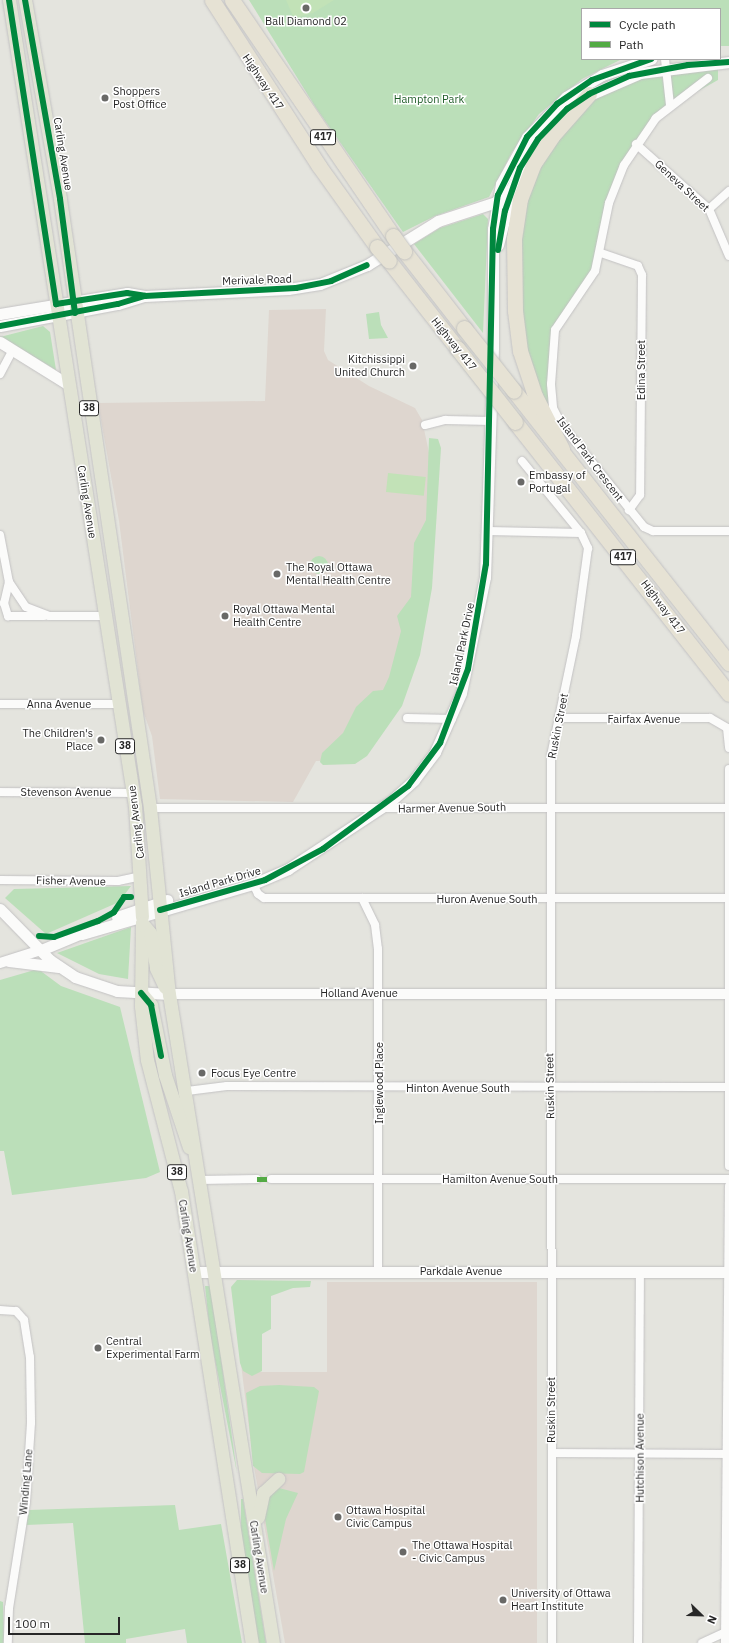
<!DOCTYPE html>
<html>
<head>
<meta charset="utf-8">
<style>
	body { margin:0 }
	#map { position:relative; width:729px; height:1643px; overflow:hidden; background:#e4e4de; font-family:"IBM Plex Sans",sans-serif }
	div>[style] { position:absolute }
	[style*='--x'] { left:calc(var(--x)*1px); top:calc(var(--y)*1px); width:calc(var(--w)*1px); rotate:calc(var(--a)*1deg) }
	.medical>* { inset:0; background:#ded6cf }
	.green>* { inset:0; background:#bbdfb9 }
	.round { border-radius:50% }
	.pitch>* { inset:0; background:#c2e2b7; transform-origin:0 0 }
	.roads { filter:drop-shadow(0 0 1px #c3c2c3) drop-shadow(0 0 1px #c3c2c3) }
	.minor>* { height:8px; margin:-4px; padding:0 4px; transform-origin:4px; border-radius:4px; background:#fbfbfa }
	.tertiary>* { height:10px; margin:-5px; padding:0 5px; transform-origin:5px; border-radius:5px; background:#fbfbfa }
	.secondary>* { height:11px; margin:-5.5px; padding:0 5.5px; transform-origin:5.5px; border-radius:5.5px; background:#fbfbfa }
	.primary>* { height:13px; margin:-6.5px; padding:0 6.5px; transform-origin:6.5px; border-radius:6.5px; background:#e1e3d4 }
	.motorway>* { height:15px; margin:-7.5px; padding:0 7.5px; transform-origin:7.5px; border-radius:7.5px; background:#e6e2d4 }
	.bridges { filter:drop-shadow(0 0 1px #c2c2c0) drop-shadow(0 0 1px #c2c2c0) }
	.motorway-bridge>* { height:15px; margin:-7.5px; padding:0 7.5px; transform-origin:7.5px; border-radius:7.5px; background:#e6e2d4 }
	.quiet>* { height:5px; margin-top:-2.5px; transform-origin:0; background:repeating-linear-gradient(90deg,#53aa44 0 10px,transparent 0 15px) }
	.cycleway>* { height:6px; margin:-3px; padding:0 3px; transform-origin:3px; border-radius:3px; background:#00873e }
	.dots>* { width:11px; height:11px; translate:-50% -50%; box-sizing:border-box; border:2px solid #fff; border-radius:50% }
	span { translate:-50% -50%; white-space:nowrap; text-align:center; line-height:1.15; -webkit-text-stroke:3px #fff; paint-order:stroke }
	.shield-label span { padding:1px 3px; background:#fff; border:1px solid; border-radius:3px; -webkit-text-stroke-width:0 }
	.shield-label { font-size:10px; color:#272727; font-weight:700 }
	.poi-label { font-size:11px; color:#272727 }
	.left { translate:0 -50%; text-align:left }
	.right { translate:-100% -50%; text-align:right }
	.street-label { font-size:11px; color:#272727 }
	.park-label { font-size:11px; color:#1f5c28 }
	.legend { position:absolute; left:581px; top:8px; width:140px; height:52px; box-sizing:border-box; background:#fff; border:1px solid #a9a9a9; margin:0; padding:5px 7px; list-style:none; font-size:12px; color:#272727 }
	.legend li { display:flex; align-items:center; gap:8px; height:20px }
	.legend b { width:20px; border:1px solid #a9a9a9 }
	.north { position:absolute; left:681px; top:1595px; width:40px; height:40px; -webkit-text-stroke:3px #fff; paint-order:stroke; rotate:113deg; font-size:11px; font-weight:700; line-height:16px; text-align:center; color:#272727 }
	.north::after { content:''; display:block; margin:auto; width:14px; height:18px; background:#272727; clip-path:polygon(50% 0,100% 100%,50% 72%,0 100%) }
	.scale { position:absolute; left:8px; top:1617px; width:112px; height:18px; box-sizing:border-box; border:2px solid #272727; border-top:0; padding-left:5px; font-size:12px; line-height:14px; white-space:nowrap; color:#272727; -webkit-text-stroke:3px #fff; paint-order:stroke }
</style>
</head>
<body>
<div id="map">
	<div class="medical">
		<div style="clip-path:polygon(326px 309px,324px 351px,328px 360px,369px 386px,415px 408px,422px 420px,431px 462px,424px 614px,357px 760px,316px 761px,293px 802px,160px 799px,152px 736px,143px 711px,119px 521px,98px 403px,265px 401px,269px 310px)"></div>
		<div style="clip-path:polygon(259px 1282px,259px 1372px,327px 1372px,327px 1282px,537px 1282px,537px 1643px,285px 1643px,253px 1461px,232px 1291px)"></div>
	</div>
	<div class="green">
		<div style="clip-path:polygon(249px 0,729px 0,729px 46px,720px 46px,720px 9px,582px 9px,582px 59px,622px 59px,582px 79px,539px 114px,512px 152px,489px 197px,435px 216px,403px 232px,316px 108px)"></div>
		<div style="clip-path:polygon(718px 68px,718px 80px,682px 100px,659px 120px,626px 167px,612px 205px,597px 273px,559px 327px,554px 351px,556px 410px,546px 405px,525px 357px,516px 241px,537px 165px,588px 102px,642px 77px)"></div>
		<div style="clip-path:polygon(483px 214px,488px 219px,483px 333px,414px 244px,440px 228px)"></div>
		<div style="clip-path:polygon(379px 312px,381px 325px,388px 338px,369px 339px,366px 314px)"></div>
		<div style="clip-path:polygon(43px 326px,50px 332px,56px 370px,0 337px)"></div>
		<div style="clip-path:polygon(429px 438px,438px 439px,441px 448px,432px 588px,420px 655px,402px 706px,367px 756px,355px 764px,323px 765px,320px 762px,322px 753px,343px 733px,356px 707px,373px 691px,383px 690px,389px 677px,401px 631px,397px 616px,411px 597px,414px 543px,426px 520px)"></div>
		<div class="round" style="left:310px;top:556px;width:18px;height:18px"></div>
		<div style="clip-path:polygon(131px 886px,119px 902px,46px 934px,5px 898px,14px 889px)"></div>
		<div style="clip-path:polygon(131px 927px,128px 979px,99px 974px,57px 953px)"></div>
		<div style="clip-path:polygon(38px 969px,61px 986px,120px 1007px,160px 1172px,146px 1178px,12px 1195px,4px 1151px,0 1151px,0 980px)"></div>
		<div style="clip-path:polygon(237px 1280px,311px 1281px,310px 1287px,293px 1288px,271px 1296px,271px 1329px,262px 1334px,262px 1371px,252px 1376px,243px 1371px,240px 1363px,231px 1287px)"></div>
		<div style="clip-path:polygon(205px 1286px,211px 1286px,237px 1473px,210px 1334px)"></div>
		<div style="clip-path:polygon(279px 1385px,314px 1387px,319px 1391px,304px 1472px,300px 1474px,262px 1473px,253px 1466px,246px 1393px,260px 1386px)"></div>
		<div style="clip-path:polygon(279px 1488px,298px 1493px,286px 1519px,274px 1571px,263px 1507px,266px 1498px)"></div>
		<div style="clip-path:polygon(241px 1499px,243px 1499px,266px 1643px,258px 1643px,241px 1539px)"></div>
		<div style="clip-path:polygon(175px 1505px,179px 1530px,221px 1524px,242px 1643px,187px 1643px,185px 1629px,126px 1639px,126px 1643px,85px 1643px,73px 1523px,26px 1525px,29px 1510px)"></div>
		<div style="clip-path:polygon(0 1601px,3px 1602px,4px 1643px,0 1643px)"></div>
	</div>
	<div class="pitch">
		<div style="clip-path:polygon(286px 0,334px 0,313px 13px,298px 17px,293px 16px)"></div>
		<div style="left:388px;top:473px;width:38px;height:19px;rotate:6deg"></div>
	</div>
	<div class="roads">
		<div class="minor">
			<div style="--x:665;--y:59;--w:46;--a:83.8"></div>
			<div style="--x:708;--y:78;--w:66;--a:142.4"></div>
			<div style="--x:656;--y:118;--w:57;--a:124.2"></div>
			<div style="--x:624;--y:165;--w:41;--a:111.5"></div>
			<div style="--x:609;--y:203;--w:69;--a:101.6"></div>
			<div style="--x:595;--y:271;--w:71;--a:124.1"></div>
			<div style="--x:555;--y:330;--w:54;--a:94.2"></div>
			<div style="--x:551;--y:384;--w:24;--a:85"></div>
			<div style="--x:553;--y:408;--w:18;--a:63"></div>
			<div style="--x:561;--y:424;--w:132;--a:51.1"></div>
			<div style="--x:644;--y:527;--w:10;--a:24"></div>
			<div style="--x:653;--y:531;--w:76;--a:0"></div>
			<div style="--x:636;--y:144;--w:98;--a:41.7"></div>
			<div style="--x:709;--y:209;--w:51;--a:66.9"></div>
			<div style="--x:709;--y:209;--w:27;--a:-42"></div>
			<div style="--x:601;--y:253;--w:39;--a:19"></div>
			<div style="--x:638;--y:266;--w:10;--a:66"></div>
			<div style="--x:642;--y:275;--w:220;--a:90.5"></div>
			<div style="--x:640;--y:495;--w:19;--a:126"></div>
			<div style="--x:0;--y:374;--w:27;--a:-62"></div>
			<div style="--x:425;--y:425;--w:21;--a:-14"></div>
			<div style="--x:445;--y:420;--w:46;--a:1.2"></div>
			<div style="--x:522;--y:461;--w:93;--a:50.7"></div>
			<div style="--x:581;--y:533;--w:17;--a:65"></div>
			<div style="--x:588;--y:548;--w:89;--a:97.8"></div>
			<div style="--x:576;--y:636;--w:123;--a:101.8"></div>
			<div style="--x:551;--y:756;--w:887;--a:89.94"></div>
			<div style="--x:488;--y:531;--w:93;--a:1.2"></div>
			<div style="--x:0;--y:535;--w:48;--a:79.2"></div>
			<div style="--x:9;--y:582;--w:30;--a:56"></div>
			<div style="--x:26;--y:607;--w:25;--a:21"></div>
			<div style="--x:49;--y:616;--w:56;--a:0"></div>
			<div style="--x:9;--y:582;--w:22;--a:103"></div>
			<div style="--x:4;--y:603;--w:14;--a:73"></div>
			<div style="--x:8;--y:616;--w:36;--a:0"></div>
			<div style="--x:0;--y:704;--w:119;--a:0"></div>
			<div style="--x:407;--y:718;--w:45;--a:1.3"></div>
			<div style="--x:559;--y:718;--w:151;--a:0"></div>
			<div style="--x:710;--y:718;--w:20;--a:30"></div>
			<div style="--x:727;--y:728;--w:20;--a:84"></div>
			<div style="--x:729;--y:769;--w:397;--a:90"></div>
			<div style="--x:0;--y:792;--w:133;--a:0.4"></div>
			<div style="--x:150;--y:808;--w:579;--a:0"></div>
			<div style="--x:0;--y:880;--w:118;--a:0.5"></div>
			<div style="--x:118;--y:881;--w:24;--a:-12"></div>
			<div style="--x:253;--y:884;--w:11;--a:63"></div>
			<div style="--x:258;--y:894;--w:7;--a:34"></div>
			<div style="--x:264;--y:898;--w:465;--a:0"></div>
			<div style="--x:362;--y:898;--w:30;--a:64"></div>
			<div style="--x:375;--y:925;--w:24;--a:83"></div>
			<div style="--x:378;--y:949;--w:321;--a:90"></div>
			<div style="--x:187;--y:1091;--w:40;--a:-7.1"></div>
			<div style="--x:227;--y:1086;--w:502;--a:0.11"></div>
			<div style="--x:271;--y:1179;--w:458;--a:0"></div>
			<div style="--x:200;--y:1180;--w:57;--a:-1"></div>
			<div style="--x:0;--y:1310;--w:16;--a:4"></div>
			<div style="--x:16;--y:1311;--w:12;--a:48"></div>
			<div style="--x:24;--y:1320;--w:37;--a:81"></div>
			<div style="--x:30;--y:1357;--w:66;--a:89.1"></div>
			<div style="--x:31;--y:1423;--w:78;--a:93.7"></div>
			<div style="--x:26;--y:1501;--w:108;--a:99"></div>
			<div style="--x:9;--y:1608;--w:35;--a:92"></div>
			<div style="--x:552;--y:1453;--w:177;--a:0.3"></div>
			<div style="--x:638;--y:1643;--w:371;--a:-89.7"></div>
			<div style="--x:702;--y:1643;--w:29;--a:-25"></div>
			<div style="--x:725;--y:1643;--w:457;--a:-89.5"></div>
		</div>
		<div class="tertiary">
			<div style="--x:0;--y:963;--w:43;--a:-17.6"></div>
			<div style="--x:169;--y:994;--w:560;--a:0"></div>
		</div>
		<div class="secondary">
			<div style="--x:498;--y:245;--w:59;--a:-76.2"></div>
			<div style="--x:512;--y:188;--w:32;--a:-66"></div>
			<div style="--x:525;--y:159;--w:34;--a:-56"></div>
			<div style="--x:544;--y:131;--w:46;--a:-42.4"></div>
			<div style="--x:578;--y:100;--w:68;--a:-23.5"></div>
			<div style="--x:640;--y:73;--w:90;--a:-7"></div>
			<div style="--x:0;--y:314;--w:129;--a:-9.4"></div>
			<div style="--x:127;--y:293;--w:18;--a:9"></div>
			<div style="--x:145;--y:296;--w:143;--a:-2.8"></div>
			<div style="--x:288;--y:289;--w:32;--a:-9"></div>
			<div style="--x:320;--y:284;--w:51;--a:-22"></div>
			<div style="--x:367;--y:265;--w:84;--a:-31.8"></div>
			<div style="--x:438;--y:221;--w:61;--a:-18.1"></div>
			<div style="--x:496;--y:202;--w:21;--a:-41"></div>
			<div style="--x:0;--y:326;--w:120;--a:-10.6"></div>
			<div style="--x:118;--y:304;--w:27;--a:-17"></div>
			<div style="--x:0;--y:342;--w:81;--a:31.9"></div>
			<div style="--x:0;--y:909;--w:71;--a:45.6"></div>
			<div style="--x:50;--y:960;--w:30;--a:34"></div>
			<div style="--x:75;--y:977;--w:44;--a:18.4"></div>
			<div style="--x:117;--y:991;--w:52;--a:3.3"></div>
			<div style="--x:117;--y:917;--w:53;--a:-18.8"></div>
			<div style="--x:82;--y:934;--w:178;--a:-16.3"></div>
			<div style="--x:253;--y:884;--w:38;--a:-23"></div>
			<div style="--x:288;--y:869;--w:123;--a:-33.4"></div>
			<div style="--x:391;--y:801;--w:31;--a:-42"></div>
			<div style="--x:414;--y:780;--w:35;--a:-53"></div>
			<div style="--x:435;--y:752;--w:64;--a:-66.2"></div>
			<div style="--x:461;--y:693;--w:118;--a:-78.3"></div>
			<div style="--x:485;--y:577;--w:230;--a:-88"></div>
			<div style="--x:493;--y:347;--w:118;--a:-90"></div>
			<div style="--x:493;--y:229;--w:46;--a:-79.9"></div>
			<div style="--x:501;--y:184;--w:54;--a:-61"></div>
			<div style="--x:527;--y:137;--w:56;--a:-45.7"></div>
			<div style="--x:566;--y:97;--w:42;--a:-31.4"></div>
			<div style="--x:602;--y:75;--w:52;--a:-18.1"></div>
			<div style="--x:41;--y:950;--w:52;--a:-22.6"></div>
			<div style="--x:9;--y:961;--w:50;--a:6.8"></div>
			<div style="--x:194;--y:1272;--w:535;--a:0"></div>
		</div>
		<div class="primary">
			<div style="--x:9;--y:0;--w:816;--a:81.12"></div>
			<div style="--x:135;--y:806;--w:111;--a:86.4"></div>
			<div style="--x:25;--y:0;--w:202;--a:80"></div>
			<div style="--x:60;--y:199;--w:616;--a:81.59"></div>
			<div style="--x:150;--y:808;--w:187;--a:84.2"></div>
			<div style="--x:169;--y:994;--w:657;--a:80.9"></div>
			<div style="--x:142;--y:923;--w:83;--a:90.7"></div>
			<div style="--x:141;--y:1006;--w:54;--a:83.7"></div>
			<div style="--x:147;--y:1060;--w:135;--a:75.5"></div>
			<div style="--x:181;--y:1191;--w:458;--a:81.1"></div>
			<div style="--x:142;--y:923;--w:13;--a:51"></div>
			<div style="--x:150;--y:933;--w:36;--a:80"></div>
			<div style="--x:156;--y:968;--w:21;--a:65"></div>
			<div style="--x:141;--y:993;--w:16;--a:50"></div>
			<div style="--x:151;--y:1005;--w:71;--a:78.7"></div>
			<div style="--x:165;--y:1075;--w:76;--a:71.6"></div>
			<div style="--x:258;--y:1517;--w:25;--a:-78"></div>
			<div style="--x:263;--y:1493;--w:21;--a:-43"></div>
		</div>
		<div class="motorway">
			<div style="--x:212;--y:0;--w:197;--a:57.2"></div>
			<div style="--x:319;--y:166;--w:100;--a:54.4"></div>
			<div style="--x:232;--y:0;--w:286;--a:55.7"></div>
			<div style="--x:404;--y:251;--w:98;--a:52.1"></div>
			<div style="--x:389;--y:261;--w:110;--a:52"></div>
			<div style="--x:514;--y:391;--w:347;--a:51.7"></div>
			<div style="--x:515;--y:422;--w:346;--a:51.8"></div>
			<div style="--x:562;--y:449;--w:59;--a:-117"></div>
			<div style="--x:535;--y:396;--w:47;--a:-108.4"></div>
			<div style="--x:520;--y:351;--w:40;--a:-97.1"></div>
			<div style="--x:515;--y:311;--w:72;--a:-90.8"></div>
			<div style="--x:514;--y:239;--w:40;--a:-81.5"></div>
			<div style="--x:520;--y:199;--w:39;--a:-69"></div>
			<div style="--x:534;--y:163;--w:32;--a:-56"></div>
			<div style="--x:552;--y:136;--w:56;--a:-48.6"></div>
		</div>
	</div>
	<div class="bridges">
		<div class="motorway-bridge">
			<div style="--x:393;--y:236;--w:19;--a:54"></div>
			<div style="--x:377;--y:247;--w:18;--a:49"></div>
			<div style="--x:464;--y:328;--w:80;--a:51.6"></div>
			<div style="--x:457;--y:348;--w:94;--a:51.9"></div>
		</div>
	</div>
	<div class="quiet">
		<div style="--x:257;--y:1179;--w:14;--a:0"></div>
	</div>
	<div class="cycleway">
		<div style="--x:9;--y:0;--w:308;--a:81.2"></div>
		<div style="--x:56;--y:304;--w:72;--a:-8.8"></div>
		<div style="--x:127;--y:293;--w:18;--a:9"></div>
		<div style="--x:145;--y:296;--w:151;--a:-3"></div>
		<div style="--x:296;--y:288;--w:36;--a:-11"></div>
		<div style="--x:331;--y:281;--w:39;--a:-24"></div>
		<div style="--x:25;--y:0;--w:202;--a:80"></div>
		<div style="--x:60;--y:199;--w:115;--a:82.5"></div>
		<div style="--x:498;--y:250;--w:40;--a:-80"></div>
		<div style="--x:505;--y:211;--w:46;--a:-70.8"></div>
		<div style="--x:520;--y:168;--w:34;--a:-58"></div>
		<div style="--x:538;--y:139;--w:42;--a:-46"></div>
		<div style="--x:567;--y:109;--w:27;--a:-34"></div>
		<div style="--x:589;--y:94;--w:44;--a:-24.2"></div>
		<div style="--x:629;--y:76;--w:60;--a:-10.6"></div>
		<div style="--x:688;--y:65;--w:41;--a:-4.2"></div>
		<div style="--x:0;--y:326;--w:120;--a:-10.6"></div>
		<div style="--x:118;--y:304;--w:28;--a:-17"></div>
		<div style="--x:160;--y:910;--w:109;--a:-15.9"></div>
		<div style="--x:265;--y:880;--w:66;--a:-28.1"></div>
		<div style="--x:323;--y:849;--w:106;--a:-36.5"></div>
		<div style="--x:408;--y:786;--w:54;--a:-53.3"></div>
		<div style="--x:440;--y:743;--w:79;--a:-69.3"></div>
		<div style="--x:468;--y:669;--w:107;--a:-80.3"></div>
		<div style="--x:486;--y:564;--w:335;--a:-88.8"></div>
		<div style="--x:493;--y:229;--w:34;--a:-82"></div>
		<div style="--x:498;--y:195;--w:65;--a:-63.4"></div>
		<div style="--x:527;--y:137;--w:45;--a:-47.7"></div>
		<div style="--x:557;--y:104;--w:42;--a:-34.4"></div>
		<div style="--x:592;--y:80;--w:63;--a:-19.6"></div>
		<div style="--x:39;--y:936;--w:15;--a:4"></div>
		<div style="--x:54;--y:937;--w:47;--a:-20"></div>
		<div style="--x:98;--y:921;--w:18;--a:-29"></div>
		<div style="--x:114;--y:912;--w:18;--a:-56"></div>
		<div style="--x:124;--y:897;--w:7;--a:0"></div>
		<div style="--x:141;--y:993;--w:16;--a:50"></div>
		<div style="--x:151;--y:1005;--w:52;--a:78.9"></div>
	</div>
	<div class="dots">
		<div style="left:306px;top:8px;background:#696967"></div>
		<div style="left:105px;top:98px;background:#696967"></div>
		<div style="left:413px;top:366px;background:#696967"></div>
		<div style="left:521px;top:482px;background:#696967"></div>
		<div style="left:277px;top:574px;background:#696967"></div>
		<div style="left:225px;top:616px;background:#696967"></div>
		<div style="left:101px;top:740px;background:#696967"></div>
		<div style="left:202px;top:1073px;background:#696967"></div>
		<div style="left:98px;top:1348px;background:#696967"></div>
		<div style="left:338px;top:1517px;background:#696967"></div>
		<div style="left:403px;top:1552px;background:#696967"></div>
		<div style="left:503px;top:1600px;background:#696967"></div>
	</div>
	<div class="shield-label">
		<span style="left:323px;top:137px">417</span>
		<span style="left:89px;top:408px">38</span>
		<span style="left:623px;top:557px">417</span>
		<span style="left:125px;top:746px">38</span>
		<span style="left:177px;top:1172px">38</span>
		<span style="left:240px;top:1565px">38</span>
	</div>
	<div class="poi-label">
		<span style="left:306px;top:21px">Ball Diamond 02</span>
		<span class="left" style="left:113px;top:98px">Shoppers<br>Post Office</span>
		<span class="right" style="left:405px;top:366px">Kitchissippi<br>United Church</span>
		<span class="left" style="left:529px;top:482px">Embassy of<br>Portugal</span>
		<span class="left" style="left:286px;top:574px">The Royal Ottawa<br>Mental Health Centre</span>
		<span class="left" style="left:233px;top:616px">Royal Ottawa Mental<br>Health Centre</span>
		<span class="right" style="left:93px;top:740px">The Children's<br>Place</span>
		<span class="left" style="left:211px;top:1073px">Focus Eye Centre</span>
		<span class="left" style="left:106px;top:1348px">Central<br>Experimental Farm</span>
		<span class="left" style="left:346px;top:1517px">Ottawa Hospital<br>Civic Campus</span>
		<span class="left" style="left:412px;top:1552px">The Ottawa Hospital<br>- Civic Campus</span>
		<span class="left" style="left:511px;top:1600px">University of Ottawa<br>Heart Institute</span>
	</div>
	<div class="street-label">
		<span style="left:263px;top:82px;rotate:56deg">Highway 417</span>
		<span style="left:63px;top:154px;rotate:81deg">Carling Avenue</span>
		<span style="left:682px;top:186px;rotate:43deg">Geneva Street</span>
		<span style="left:257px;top:280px;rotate:-2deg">Merivale Road</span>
		<span style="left:454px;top:344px;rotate:51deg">Highway 417</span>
		<span style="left:641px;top:370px;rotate:-90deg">Edina Street</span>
		<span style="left:590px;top:459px;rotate:53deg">Island Park Crescent</span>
		<span style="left:87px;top:502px;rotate:81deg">Carling Avenue</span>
		<span style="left:663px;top:607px;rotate:53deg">Highway 417</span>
		<span style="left:462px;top:644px;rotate:-78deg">Island Park Drive</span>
		<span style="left:59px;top:704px">Anna Avenue</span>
		<span style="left:644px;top:719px">Fairfax Avenue</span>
		<span style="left:558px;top:726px;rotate:-79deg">Ruskin Street</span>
		<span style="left:66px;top:792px">Stevenson Avenue</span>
		<span style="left:452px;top:808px;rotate:-1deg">Harmer Avenue South</span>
		<span style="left:136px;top:822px;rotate:-97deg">Carling Avenue</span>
		<span style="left:71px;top:881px;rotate:1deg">Fisher Avenue</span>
		<span style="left:220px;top:882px;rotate:-16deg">Island Park Drive</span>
		<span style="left:487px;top:899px">Huron Avenue South</span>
		<span style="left:359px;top:993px">Holland Avenue</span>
		<span style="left:379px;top:1083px;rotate:-90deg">Inglewood Place</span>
		<span style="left:550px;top:1086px;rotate:-91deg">Ruskin Street</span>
		<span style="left:458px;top:1088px">Hinton Avenue South</span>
		<span style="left:500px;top:1179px">Hamilton Avenue South</span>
		<span style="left:188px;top:1236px;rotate:81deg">Carling Avenue</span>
		<span style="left:461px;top:1271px">Parkdale Avenue</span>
		<span style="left:551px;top:1410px;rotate:-90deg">Ruskin Street</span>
		<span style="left:640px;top:1458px;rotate:-90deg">Hutchison Avenue</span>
		<span style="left:26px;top:1482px;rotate:-85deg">Winding Lane</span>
		<span style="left:259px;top:1557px;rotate:81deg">Carling Avenue</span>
	</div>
	<div class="park-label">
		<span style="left:429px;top:99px">Hampton Park</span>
	</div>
	<ul class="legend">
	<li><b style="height:5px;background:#00873e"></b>Cycle path</li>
	<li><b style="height:5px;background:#53aa44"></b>Path</li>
	</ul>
	<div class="north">N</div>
	<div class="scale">100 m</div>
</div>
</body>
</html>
